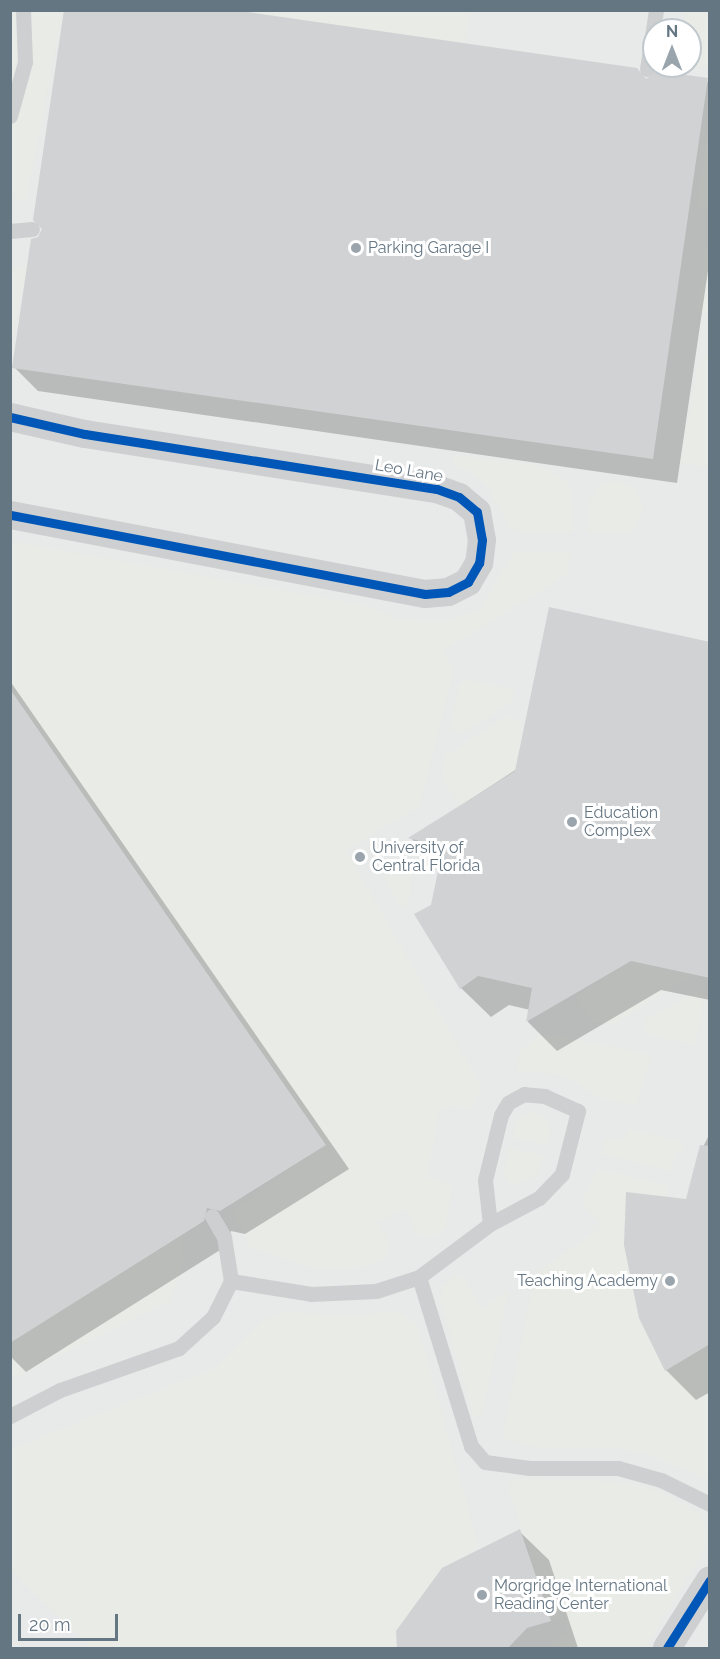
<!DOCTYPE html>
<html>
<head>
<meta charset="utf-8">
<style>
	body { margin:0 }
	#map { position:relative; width:720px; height:1659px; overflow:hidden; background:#f9f9f9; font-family:Raleway,sans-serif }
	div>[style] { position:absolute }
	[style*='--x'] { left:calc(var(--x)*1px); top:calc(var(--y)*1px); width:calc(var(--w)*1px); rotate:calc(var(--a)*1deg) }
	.built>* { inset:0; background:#e8e9e9 }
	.green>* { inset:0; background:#e8ebe6 }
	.shadow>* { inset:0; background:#0003 }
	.building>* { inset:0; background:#d0d2d3 }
	.service>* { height:15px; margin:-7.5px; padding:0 7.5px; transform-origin:7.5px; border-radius:7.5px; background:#cecfd0 }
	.minor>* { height:28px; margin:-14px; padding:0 14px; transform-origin:14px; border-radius:14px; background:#cecfd0 }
	.cycleway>* { height:9px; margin:-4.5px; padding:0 4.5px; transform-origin:4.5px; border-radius:4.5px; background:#0057b8 }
	.dots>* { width:16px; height:16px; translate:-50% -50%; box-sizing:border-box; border:3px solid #fff; border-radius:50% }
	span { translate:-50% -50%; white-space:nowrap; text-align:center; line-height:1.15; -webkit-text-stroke:6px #fff; paint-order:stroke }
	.poi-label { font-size:16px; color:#657683 }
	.left { translate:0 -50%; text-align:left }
	.right { translate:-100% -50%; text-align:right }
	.street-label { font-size:16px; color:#657683 }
	.frame { position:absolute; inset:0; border:12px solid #657683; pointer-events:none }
	.north { position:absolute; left:642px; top:18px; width:60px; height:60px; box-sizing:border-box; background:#fff; border:2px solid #c1c8cd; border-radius:50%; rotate:0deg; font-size:16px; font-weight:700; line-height:24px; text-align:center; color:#657683 }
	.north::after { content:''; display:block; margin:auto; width:21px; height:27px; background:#99a4ac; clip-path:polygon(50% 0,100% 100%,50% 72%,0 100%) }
	.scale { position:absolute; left:18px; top:1614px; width:100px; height:27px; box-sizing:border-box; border:3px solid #657683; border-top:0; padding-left:8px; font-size:18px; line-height:21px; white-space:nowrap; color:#657683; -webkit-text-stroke:4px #fff; paint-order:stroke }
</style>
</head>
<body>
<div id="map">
	<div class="built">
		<div style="clip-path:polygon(evenodd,11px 11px,709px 11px,709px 1648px,11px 1648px,11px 11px,654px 30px,690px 30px,690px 66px,654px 66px,654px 30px)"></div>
	</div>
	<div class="green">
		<div style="clip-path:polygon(11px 11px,63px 11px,26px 201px,11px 197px)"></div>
		<div style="clip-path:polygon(234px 11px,471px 11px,464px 43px)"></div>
		<div style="clip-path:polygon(685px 11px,709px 11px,709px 67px,690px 65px)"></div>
		<div style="clip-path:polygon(709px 121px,710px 211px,709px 211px,697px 209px)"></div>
		<div style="clip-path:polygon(705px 252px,709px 252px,709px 314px,698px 312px)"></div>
		<div style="clip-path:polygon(11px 267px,27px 267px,11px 346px,10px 267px)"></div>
		<div style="clip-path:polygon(709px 353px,709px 468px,680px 463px,698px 364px)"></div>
		<div style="clip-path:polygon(454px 454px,542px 466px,561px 477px,571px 488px,573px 532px,521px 532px,509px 527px,488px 487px,471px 472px,452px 465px)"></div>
		<div style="clip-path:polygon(617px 480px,636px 490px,643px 509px,632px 532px,588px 532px,589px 503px,599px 485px)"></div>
		<div style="clip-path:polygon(10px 541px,370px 606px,400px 620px,444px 621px,479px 610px,514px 552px,570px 551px,568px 574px,442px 652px,454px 669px,420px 806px,346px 850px,482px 1087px,470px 1110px,456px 1106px,440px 1109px,427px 1177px,452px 1185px,446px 1226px,437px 1236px,419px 1236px,404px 1209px,378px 1223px,390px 1245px,385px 1259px,364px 1267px,318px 1270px,249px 1247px,233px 1210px,326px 1144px,11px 689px)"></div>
		<div style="clip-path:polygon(469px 680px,514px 690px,512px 702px,462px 733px,450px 729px,459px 684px)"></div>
		<div style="clip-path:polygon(508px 715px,523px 725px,515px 771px,461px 805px,441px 778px,445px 756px)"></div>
		<div style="clip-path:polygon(389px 862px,412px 868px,409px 901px,401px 908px,378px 868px)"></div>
		<div style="clip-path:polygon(631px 961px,692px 975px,615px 1024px,592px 1022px,576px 996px)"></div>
		<div style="clip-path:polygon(696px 991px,705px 993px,695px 1045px,644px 1034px,646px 1020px)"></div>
		<div style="clip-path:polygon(548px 1034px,651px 1054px,637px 1106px,601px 1099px,563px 1075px,517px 1071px,520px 1051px,539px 1035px)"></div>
		<div style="clip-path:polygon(535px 1112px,545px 1116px,551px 1126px,549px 1145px,512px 1138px,515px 1124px,522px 1115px)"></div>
		<div style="clip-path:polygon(628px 1129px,682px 1141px,685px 1150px,678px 1148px,671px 1171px,602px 1154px,605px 1140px,626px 1137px)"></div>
		<div style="clip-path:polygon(509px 1148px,547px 1156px,535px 1176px,514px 1185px,506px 1180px,504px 1171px)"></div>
		<div style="clip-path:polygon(598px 1169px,669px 1186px,667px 1197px,627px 1193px,624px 1245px,639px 1318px,665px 1371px,709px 1344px,709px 1480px,650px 1455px,614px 1447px,534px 1447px,502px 1437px,535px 1274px,603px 1226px,582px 1202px)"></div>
		<div style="clip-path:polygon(182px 1235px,183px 1261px,170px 1300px,11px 1380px,11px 1343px)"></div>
		<div style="clip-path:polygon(456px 1275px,463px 1277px,481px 1308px,509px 1290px,482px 1413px,474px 1418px,440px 1299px,442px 1287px)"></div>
		<div style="clip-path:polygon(384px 1311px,403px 1313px,418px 1326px,479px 1547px,442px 1568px,396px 1631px,397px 1648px,91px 1648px,11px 1570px,11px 1449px,215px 1368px,263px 1320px,283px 1312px,358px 1316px)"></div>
		<div style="clip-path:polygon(514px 1478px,626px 1482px,659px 1491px,699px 1513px,706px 1526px,706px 1547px,645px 1648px,548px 1648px,567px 1633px,564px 1617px,551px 1621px,508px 1486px)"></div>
	</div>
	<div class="shadow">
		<div style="clip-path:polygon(637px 70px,647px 80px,710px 82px,710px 257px,677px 483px,38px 391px,14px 367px)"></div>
		<div style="clip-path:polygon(710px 643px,710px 1000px,661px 990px,557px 1051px,528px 1022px,530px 1010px,509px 1005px,491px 1017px,461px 988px,433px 906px,440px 868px,411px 838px)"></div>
		<div style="clip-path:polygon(10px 681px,349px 1169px,245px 1234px,231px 1231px,228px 1245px,26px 1372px,10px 1356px)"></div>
		<div style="clip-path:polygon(710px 1133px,710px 1392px,696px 1400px,666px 1370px,687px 1201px,699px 1155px)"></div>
		<div style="clip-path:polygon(519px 1531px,549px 1560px,578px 1648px,399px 1648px,397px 1632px)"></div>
	</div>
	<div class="building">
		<div style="clip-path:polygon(64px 10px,234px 10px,637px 68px,646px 79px,657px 71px,708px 78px,653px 459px,12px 368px,31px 239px,38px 237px,42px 229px,33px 220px)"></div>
		<div style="clip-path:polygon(549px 607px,710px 642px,710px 978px,631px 961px,526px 1022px,532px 988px,478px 976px,460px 989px,414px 914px,431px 905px,443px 847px,408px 838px,515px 771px)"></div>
		<div style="clip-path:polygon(10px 689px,326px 1145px,220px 1211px,207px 1208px,204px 1221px,10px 1343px)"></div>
		<div style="clip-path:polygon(700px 1145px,710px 1146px,710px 1344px,665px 1371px,639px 1318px,624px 1245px,626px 1192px,686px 1199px)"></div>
		<div style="clip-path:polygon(520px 1529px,551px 1621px,527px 1628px,508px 1648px,397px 1648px,396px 1631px,442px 1568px)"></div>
	</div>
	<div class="service">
		<div style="--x:647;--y:69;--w:60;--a:-81.3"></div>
		<div style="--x:10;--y:116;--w:56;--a:-74.5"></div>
		<div style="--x:25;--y:62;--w:52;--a:-92.2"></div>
		<div style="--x:10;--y:231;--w:22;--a:-5"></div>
		<div style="--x:419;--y:1277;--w:177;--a:72.9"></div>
		<div style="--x:471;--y:1446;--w:21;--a:49"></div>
		<div style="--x:485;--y:1462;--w:45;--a:7.6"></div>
		<div style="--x:530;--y:1468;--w:88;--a:0"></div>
		<div style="--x:618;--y:1468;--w:45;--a:15.6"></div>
		<div style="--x:661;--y:1480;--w:55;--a:26.1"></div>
		<div style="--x:231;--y:1281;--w:81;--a:9.2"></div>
		<div style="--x:311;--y:1294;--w:65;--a:-2.6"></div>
		<div style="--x:376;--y:1291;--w:45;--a:-18"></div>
		<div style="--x:419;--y:1277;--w:89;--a:-36.7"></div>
		<div style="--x:490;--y:1224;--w:55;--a:-28"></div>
		<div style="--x:539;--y:1198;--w:33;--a:-46"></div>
		<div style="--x:562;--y:1174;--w:65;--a:-75.7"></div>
		<div style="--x:578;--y:1111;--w:36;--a:-156"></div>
		<div style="--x:545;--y:1096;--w:21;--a:-175"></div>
		<div style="--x:524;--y:1094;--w:18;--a:151"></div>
		<div style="--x:508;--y:1103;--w:14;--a:120"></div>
		<div style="--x:501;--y:1115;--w:67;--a:103.8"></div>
		<div style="--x:485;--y:1180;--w:44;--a:83.5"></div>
		<div style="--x:10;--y:1416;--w:56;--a:-27.5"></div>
		<div style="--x:60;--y:1390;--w:126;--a:-19.4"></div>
		<div style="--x:179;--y:1348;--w:46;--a:-42.4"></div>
		<div style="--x:213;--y:1317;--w:40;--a:-63.4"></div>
		<div style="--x:231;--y:1281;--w:45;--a:-99"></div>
		<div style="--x:224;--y:1237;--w:24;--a:-120"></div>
	</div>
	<div class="minor">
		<div style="--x:10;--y:417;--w:77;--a:12.8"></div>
		<div style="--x:85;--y:434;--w:356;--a:8.9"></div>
		<div style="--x:437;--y:489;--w:23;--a:20"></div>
		<div style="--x:459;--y:497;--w:23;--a:40"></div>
		<div style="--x:477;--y:512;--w:28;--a:80"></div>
		<div style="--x:482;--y:540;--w:23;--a:97"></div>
		<div style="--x:479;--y:563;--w:22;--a:120"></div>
		<div style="--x:468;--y:582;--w:22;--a:153"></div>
		<div style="--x:448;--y:592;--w:23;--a:175"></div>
		<div style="--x:425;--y:594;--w:422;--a:-169.2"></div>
		<div style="--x:667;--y:1648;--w:80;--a:-57.7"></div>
	</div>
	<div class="cycleway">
		<div style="--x:10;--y:417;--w:77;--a:12.8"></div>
		<div style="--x:85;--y:434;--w:356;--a:8.9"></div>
		<div style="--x:437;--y:489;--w:23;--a:20"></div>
		<div style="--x:459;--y:497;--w:23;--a:40"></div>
		<div style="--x:477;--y:512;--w:28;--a:80"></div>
		<div style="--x:482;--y:540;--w:23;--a:97"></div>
		<div style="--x:479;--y:563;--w:22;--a:120"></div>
		<div style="--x:468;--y:582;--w:22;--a:153"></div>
		<div style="--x:448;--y:592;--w:23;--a:175"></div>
		<div style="--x:425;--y:594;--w:422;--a:-169.2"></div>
		<div style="--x:667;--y:1648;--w:80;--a:-57.7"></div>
	</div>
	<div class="dots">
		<div style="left:356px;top:248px;background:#99a4ac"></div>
		<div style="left:572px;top:822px;background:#99a4ac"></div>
		<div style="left:360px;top:857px;background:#99a4ac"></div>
		<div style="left:670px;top:1281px;background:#99a4ac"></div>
		<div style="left:482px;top:1595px;background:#99a4ac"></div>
	</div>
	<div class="poi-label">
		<span class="left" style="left:368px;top:248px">Parking Garage I</span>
		<span class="left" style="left:584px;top:822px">Education<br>Complex</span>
		<span class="left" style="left:372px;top:857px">University of<br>Central Florida</span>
		<span class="right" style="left:658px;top:1281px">Teaching Academy</span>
		<span class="left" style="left:494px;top:1595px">Morgridge International<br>Reading Center</span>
	</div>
	<div class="street-label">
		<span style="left:409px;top:471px;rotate:10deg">Leo Lane</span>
	</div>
	<div class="frame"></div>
	<div class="north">N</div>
	<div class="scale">20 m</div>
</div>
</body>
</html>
